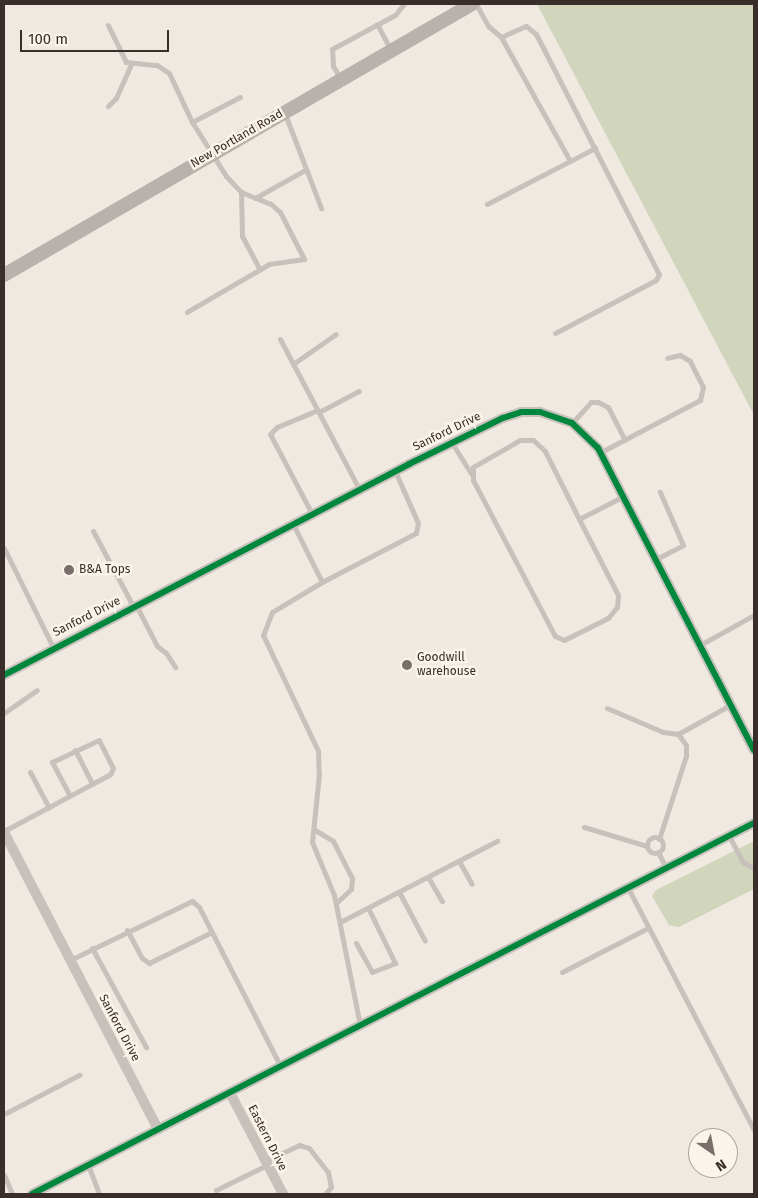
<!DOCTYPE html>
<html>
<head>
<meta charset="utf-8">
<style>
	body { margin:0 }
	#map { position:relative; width:758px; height:1198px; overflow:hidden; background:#efe9e2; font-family:"Fira Sans",sans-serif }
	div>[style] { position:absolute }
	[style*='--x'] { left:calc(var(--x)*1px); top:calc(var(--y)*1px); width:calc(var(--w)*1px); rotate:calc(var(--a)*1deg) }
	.green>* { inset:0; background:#d0d5bc }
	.lane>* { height:5px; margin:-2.5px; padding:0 2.5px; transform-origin:2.5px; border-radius:2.5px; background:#c8c1bb }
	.lane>.ring { margin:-2.5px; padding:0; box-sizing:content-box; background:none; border:5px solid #c8c1bb; border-radius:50% }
	.street>* { height:10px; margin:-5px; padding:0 5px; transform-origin:5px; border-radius:5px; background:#c8c1bb }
	.secondary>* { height:14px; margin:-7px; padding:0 7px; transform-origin:7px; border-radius:7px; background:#b9b1ab }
	.cycleway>* { height:6px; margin:-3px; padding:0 3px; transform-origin:3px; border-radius:3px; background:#00873e }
	.dots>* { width:14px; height:14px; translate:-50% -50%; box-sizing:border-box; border:2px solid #fbf4ea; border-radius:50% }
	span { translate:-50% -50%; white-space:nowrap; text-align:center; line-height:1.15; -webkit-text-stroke:5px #fbf4ea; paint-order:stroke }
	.street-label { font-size:12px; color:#392e29 }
	.poi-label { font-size:12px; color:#392e29 }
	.left { translate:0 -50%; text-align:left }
	.frame { position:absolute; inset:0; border:5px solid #392e29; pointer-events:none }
	.north { position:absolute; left:688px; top:1128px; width:50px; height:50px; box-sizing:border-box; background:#fbf4ea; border:1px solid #ada59d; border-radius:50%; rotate:147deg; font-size:14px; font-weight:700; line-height:20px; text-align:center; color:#392e29 }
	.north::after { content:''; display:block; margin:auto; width:18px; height:22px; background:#796f6a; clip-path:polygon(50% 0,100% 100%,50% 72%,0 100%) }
	.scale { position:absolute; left:20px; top:30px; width:149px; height:22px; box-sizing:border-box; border:2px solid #392e29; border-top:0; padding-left:6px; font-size:15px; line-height:18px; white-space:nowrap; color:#392e29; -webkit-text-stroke:4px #fbf4ea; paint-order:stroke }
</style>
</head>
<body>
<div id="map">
	<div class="green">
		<div style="clip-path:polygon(537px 4px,754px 4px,754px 415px)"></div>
		<div style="clip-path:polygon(754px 841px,754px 889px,679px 927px,669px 925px,652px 896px,656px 890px)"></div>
	</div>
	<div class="lane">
		<div style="--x:476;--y:4;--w:25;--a:61"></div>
		<div style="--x:488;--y:26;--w:17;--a:40"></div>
		<div style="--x:501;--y:37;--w:142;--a:60.9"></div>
		<div style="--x:377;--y:24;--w:30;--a:62"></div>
		<div style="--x:108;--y:25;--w:41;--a:64.1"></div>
		<div style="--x:126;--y:62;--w:31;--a:6"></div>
		<div style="--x:157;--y:65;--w:14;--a:34"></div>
		<div style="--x:169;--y:73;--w:54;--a:64.9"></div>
		<div style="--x:192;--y:122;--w:64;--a:57.8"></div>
		<div style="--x:226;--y:176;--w:22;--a:47"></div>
		<div style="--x:241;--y:192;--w:32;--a:22"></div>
		<div style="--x:271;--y:204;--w:12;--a:42"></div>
		<div style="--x:280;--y:212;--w:53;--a:62.9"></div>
		<div style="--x:304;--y:259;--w:35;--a:172"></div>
		<div style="--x:269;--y:264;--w:95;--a:149.7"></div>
		<div style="--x:501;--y:37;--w:27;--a:-24"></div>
		<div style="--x:526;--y:26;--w:13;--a:39"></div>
		<div style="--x:536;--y:34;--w:270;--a:62.9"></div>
		<div style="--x:659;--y:274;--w:7;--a:117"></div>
		<div style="--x:656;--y:280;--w:114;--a:152.3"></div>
		<div style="--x:340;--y:78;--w:14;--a:-120"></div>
		<div style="--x:333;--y:66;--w:17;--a:-93"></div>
		<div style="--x:332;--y:49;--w:72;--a:-28.4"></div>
		<div style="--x:395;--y:15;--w:14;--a:-51"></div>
		<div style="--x:108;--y:106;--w:11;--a:-45"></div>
		<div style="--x:116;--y:98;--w:37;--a:-66"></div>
		<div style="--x:285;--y:114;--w:101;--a:69"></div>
		<div style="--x:192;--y:122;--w:54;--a:-27.5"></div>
		<div style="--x:241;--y:192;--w:44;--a:88.7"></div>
		<div style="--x:242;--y:236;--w:38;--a:62"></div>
		<div style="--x:255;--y:198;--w:57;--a:-29.2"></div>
		<div style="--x:487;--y:204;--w:122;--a:-27.4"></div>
		<div style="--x:280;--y:339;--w:170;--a:62.2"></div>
		<div style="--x:293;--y:364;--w:52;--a:-34.9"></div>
		<div style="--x:319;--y:412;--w:45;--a:-27.7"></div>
		<div style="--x:572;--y:423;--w:28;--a:-48"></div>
		<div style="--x:591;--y:402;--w:7;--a:0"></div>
		<div style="--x:598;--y:402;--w:11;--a:27"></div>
		<div style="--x:608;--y:407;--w:37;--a:63"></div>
		<div style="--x:452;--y:443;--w:36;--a:58"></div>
		<div style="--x:601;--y:452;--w:112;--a:-27.7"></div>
		<div style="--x:700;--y:400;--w:13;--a:-77"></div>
		<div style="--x:703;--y:387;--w:29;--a:-117"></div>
		<div style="--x:690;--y:361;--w:12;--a:-149"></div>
		<div style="--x:680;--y:355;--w:13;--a:167"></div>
		<div style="--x:312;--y:514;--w:90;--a:-117.7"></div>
		<div style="--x:270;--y:434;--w:10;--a:-45"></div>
		<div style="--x:277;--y:427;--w:44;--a:-22.5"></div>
		<div style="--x:579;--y:519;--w:76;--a:-116.6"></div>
		<div style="--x:545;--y:451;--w:16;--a:-137"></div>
		<div style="--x:533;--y:440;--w:13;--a:180"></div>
		<div style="--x:520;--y:440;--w:54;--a:150.1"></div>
		<div style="--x:473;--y:467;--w:13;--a:90"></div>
		<div style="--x:473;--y:480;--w:176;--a:62.3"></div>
		<div style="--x:555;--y:636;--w:10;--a:24"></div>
		<div style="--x:564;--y:640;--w:49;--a:-26.6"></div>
		<div style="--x:608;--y:618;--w:14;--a:-51"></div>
		<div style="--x:617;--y:607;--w:12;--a:-85"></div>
		<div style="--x:618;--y:595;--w:85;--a:-117.2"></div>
		<div style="--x:579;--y:519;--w:51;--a:-27.1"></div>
		<div style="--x:293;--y:524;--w:65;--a:63.4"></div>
		<div style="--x:322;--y:582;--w:106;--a:-27.5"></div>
		<div style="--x:416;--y:533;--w:10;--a:-79"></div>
		<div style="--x:418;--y:523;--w:57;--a:-113.9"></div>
		<div style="--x:93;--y:531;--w:85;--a:61.9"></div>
		<div style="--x:4;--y:548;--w:110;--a:63.7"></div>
		<div style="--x:656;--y:559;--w:30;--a:-27"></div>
		<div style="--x:683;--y:545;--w:58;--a:-113.5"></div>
		<div style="--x:322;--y:582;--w:58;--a:149"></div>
		<div style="--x:272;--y:612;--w:25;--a:111"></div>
		<div style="--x:263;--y:635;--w:128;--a:64.6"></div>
		<div style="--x:318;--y:751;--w:23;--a:88"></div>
		<div style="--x:319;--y:774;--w:68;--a:95.9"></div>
		<div style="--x:312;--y:842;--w:57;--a:67.5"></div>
		<div style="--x:334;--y:895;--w:133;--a:78.7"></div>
		<div style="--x:136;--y:605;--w:46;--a:62.9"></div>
		<div style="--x:157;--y:646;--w:11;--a:38"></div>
		<div style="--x:166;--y:653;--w:17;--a:57"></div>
		<div style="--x:700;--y:645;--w:62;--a:-29.1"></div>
		<div style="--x:607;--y:708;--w:61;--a:23.2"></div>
		<div style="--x:663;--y:732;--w:15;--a:8"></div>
		<div style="--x:4;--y:713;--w:40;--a:-34.9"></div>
		<div style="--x:75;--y:750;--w:38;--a:63"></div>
		<div style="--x:30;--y:772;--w:40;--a:62"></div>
		<div style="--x:584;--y:827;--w:66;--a:16.8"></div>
		<div style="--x:315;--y:830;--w:21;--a:31"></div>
		<div style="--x:333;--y:841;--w:42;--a:62.8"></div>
		<div style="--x:352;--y:878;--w:11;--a:95"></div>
		<div style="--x:351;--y:889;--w:21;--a:137"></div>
		<div style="--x:4;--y:831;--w:100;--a:-28.1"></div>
		<div style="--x:92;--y:784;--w:19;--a:-28"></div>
		<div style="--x:109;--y:775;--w:3;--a:-45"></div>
		<div style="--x:111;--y:773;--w:5;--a:-68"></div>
		<div style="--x:113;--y:768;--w:31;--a:-117"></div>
		<div style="--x:99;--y:740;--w:52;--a:154.9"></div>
		<div style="--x:52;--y:762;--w:38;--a:62"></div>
		<div style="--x:729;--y:836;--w:30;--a:62"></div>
		<div style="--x:743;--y:862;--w:13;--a:29"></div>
		<div class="ring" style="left:647px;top:837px;width:11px;height:11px"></div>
		<div style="--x:659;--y:839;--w:87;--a:-72"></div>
		<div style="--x:686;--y:756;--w:11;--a:-90"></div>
		<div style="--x:686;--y:745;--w:14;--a:-126"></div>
		<div style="--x:678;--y:734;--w:60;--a:-29.1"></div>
		<div style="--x:658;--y:852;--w:18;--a:63"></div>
		<div style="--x:459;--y:861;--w:26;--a:61"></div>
		<div style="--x:428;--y:877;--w:28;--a:60"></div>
		<div style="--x:628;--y:888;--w:273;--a:62.5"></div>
		<div style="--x:399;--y:892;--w:55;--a:62"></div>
		<div style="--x:340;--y:922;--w:177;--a:-27.3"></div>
		<div style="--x:127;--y:930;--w:32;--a:62"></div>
		<div style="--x:142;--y:958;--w:9;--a:36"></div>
		<div style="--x:149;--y:963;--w:70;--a:-26.2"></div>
		<div style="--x:356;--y:943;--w:33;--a:61"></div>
		<div style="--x:372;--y:972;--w:25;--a:-21"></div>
		<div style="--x:395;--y:963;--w:61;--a:-116.1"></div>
		<div style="--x:92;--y:948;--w:113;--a:61.4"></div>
		<div style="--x:70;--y:960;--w:136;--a:-25.8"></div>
		<div style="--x:192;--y:901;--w:9;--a:41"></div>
		<div style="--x:199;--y:907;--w:180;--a:62.9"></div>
		<div style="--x:562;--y:972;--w:97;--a:-27.1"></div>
		<div style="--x:4;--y:1114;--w:85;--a:-27.5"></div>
		<div style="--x:265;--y:1161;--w:38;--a:-25"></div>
		<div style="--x:299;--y:1145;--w:10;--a:17"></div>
		<div style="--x:309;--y:1148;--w:31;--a:52"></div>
		<div style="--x:328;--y:1172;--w:15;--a:79"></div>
		<div style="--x:331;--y:1187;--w:9;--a:131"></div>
		<div style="--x:88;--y:1165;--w:31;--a:69"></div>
		<div style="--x:4;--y:1175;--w:21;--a:67"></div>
		<div style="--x:216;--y:1190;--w:57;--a:-26.1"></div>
	</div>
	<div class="street">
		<div style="--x:4;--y:675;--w:457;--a:-27.5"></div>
		<div style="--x:409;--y:464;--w:105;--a:-26.1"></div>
		<div style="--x:503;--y:418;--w:19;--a:-18"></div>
		<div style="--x:521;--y:412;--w:19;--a:0"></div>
		<div style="--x:540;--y:412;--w:34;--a:19"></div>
		<div style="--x:572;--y:423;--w:36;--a:44"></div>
		<div style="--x:598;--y:448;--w:340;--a:62.7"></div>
		<div style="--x:4;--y:832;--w:335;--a:62.6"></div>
		<div style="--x:230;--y:1093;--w:114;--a:62.3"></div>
		<div style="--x:32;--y:1194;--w:812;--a:-27.2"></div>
	</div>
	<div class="secondary">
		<div style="--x:4;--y:275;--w:541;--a:-30.07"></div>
	</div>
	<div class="cycleway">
		<div style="--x:4;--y:675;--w:457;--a:-27.5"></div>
		<div style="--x:409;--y:464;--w:105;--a:-26.1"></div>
		<div style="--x:503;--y:418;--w:19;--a:-18"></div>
		<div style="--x:521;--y:412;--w:19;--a:0"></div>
		<div style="--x:540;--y:412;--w:34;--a:19"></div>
		<div style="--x:572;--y:423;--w:36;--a:44"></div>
		<div style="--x:598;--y:448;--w:340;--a:62.7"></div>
		<div style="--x:32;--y:1194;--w:812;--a:-27.2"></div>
	</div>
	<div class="dots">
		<div style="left:69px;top:570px;background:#796f6a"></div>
		<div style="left:407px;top:665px;background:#796f6a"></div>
	</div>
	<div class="street-label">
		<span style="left:237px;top:139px;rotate:-30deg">New Portland Road</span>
		<span style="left:447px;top:432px;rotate:-26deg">Sanford Drive</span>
		<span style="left:87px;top:617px;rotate:-27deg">Sanford Drive</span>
		<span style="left:119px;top:1028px;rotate:62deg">Sanford Drive</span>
		<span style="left:267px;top:1138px;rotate:63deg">Eastern Drive</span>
	</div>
	<div class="poi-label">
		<span class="left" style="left:79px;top:570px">B&amp;A Tops</span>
		<span class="left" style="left:417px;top:665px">Goodwill<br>warehouse</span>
	</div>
	<div class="frame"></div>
	<div class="north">N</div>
	<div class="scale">100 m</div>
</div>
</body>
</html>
